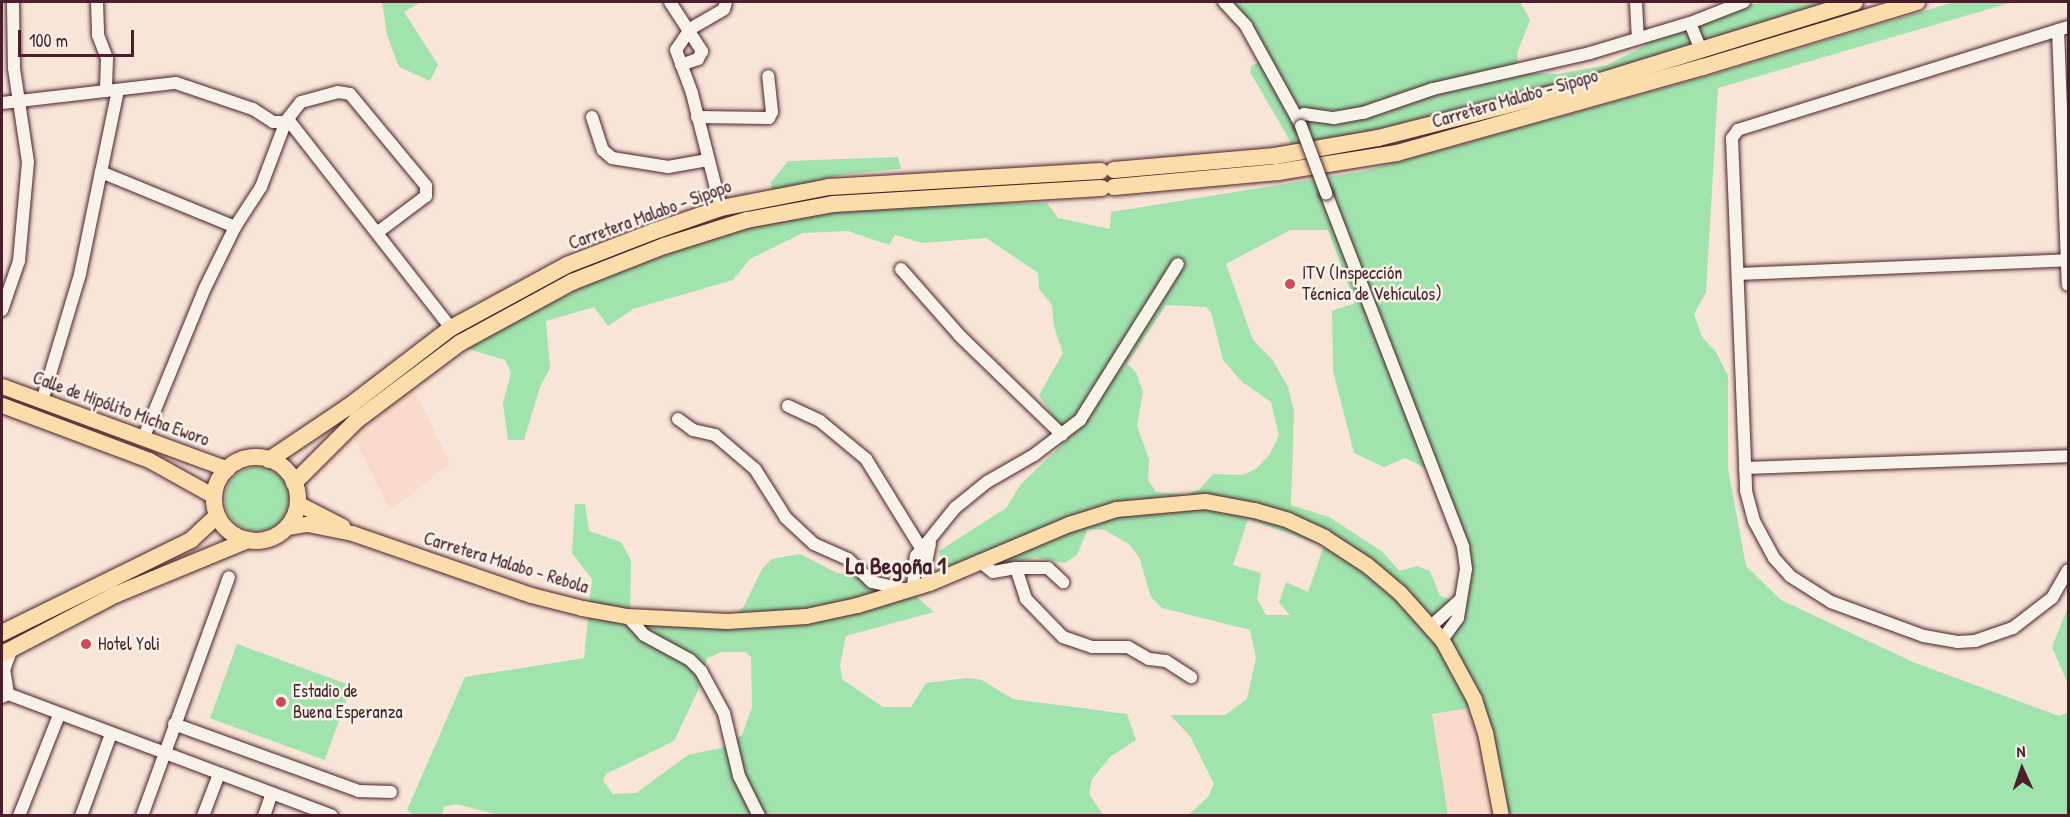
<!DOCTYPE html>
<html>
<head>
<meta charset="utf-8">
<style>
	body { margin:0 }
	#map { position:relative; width:2070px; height:817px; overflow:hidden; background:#f8e5d7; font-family:"Patrick Hand",sans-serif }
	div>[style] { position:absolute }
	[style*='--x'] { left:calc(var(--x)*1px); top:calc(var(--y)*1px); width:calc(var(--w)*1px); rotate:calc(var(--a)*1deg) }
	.built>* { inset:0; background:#f9dbcb }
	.green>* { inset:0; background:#a0e3ad; transform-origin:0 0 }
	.round { border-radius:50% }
	.roads { filter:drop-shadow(0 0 2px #4a1f2b) drop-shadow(0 0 2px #4a1f2b) }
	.minor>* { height:12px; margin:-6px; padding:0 6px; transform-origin:6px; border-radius:6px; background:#f7f3e8 }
	.major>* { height:15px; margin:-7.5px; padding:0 7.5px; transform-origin:7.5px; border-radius:7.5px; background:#fbddab }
	.highway>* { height:16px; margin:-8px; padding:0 8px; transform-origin:8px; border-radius:8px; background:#fbddab }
	.highway>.ring { margin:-8px; padding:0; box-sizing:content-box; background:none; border:16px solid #fbddab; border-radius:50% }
	.bridges { filter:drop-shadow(0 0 2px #4a1f2b) drop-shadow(0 0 2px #4a1f2b) }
	.minor-bridge>* { height:12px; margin:-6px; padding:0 6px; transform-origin:6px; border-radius:6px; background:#f7f3e8 }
	.dots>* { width:16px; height:16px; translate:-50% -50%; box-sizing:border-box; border:3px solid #f7f3e8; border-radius:50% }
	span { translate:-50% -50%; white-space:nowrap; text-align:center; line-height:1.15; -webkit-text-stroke:5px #f7f3e8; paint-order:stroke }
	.street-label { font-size:18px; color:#4a1f2b }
	.poi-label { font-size:18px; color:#4a1f2b }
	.left { translate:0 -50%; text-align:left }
	.district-label { font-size:24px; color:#4a1f2b; font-weight:700 }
	.frame { position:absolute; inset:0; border:3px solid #4a1f2b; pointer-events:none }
	.north { position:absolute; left:1992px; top:739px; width:60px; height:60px; -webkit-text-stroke:4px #f7f3e8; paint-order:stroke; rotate:357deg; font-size:16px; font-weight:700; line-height:24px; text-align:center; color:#4a1f2b }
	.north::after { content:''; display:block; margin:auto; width:21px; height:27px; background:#4a1f2b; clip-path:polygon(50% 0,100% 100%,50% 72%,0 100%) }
	.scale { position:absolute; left:18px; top:30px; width:116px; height:27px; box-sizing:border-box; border:3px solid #4a1f2b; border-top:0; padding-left:8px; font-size:18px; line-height:21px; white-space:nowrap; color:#4a1f2b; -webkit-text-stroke:4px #f7f3e8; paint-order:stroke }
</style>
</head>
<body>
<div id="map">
	<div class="built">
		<div style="clip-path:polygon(413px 387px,450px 464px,390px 510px,351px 432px)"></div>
		<div style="clip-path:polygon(1478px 707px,1501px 815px,1448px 815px,1432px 714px)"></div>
	</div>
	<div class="green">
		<div style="clip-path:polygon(382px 2px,421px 2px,404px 12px,438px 65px,430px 81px,399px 67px,387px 35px)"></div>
		<div style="clip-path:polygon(1214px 2px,1520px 2px,1530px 20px,1517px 53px,1518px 66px,1530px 73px,1558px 74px,1607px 65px,1646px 45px,1634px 2px,1643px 2px,1644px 26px,1654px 30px,1762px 2px,1832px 2px,1429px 129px,1298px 161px,1289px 139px,1250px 72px,1251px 66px,1258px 63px,1257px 56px,1243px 31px)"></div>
		<div style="clip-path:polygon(evenodd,1954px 2px,2013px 2px,1718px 88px,1706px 292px,1694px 314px,1702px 337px,1716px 352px,1728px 376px,1728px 468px,1746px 566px,1781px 600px,1913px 662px,2059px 716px,2068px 712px,2068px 815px,1501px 815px,1478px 707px,1432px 714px,1448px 815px,1188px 815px,1208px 797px,1214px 784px,1190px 736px,1170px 715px,1225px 715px,1247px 699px,1256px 658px,1250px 630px,1162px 608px,1151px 597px,1139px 557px,1130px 545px,1105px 530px,1088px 529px,1077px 555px,1064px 563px,1036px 557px,944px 579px,939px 551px,1006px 508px,1021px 484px,1068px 439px,1039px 395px,1063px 353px,1054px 327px,1052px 305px,1039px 289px,1038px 273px,986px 238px,922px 243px,895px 235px,889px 245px,848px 231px,803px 233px,750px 259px,733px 280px,633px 309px,608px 326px,594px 307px,546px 321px,550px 368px,540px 387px,524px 440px,508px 440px,503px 403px,511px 373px,505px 360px,465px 348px,585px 286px,680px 249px,753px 226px,801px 215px,891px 205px,1047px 203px,1058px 218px,1110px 229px,1111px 212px,1364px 171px,1711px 75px,1954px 2px,1290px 230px,1328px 230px,1355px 303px,1332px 311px,1333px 371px,1354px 453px,1384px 467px,1405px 458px,1432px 471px,1463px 550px,1459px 602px,1440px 596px,1430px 571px,1417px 566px,1399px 571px,1383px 552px,1329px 517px,1291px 505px,1294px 411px,1288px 387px,1272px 359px,1253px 340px,1226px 264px,1290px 230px,1954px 2px,1166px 305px,1206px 307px,1211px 312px,1223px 360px,1242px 382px,1271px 402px,1279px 435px,1270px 454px,1256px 469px,1242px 475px,1213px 474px,1199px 490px,1185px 495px,1156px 492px,1148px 480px,1149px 459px,1137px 426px,1143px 392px,1136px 372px,1127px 364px,1166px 305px,1954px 2px,1248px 519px,1324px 546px,1308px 592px,1286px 582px,1279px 603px,1290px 615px,1266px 615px,1257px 599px,1261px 573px,1233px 565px,1248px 519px)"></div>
		<div style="clip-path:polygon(898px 157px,901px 169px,840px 175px,771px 192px,771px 182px,788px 161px)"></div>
		<div class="round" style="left:225px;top:467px;width:64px;height:64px"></div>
		<div style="clip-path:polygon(evenodd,575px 504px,585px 504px,589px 531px,621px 542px,631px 560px,630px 613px,734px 616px,744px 606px,762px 569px,772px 559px,800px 554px,837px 573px,899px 581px,934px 612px,846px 636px,840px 665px,842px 679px,883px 707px,911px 707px,926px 683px,968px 678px,982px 680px,1013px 699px,1127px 714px,1136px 740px,1111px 756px,1092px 779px,1089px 794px,1103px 815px,503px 816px,456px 804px,444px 807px,442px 815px,413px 815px,407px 810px,465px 677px,584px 658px,592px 579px,572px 553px,575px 504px,722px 652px,746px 652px,751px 657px,752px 707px,742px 735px,725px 747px,688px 755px,636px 793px,613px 794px,603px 781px,606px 774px,674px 741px,701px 684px,707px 658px,722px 652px)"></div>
		<div style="clip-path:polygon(2068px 607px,2068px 684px,2052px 647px)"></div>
		<div style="left:237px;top:644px;width:122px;height:79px;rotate:20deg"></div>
	</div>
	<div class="roads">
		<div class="minor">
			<div style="--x:97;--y:2;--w:33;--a:88"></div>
			<div style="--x:98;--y:35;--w:26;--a:69"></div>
			<div style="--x:107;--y:59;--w:32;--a:92"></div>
			<div style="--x:670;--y:2;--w:59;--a:56.9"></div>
			<div style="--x:702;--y:51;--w:9;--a:117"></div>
			<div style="--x:698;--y:59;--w:18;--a:161"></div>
			<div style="--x:1224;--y:2;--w:33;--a:47"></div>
			<div style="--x:1246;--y:26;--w:105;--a:61"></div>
			<div style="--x:1636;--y:2;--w:34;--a:87"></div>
			<div style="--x:1690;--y:23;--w:27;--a:68"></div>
			<div style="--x:2068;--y:27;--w:346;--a:162.7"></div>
			<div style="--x:1738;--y:130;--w:10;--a:127"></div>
			<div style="--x:1732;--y:138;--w:353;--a:87.7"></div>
			<div style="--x:1746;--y:491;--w:31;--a:75"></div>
			<div style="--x:1754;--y:521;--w:42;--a:61.6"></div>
			<div style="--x:1774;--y:558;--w:24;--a:48"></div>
			<div style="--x:1790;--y:576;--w:49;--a:32.4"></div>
			<div style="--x:1831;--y:602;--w:99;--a:20.1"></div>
			<div style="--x:1924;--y:636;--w:35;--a:10"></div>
			<div style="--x:1958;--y:642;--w:17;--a:-3"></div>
			<div style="--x:1975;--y:641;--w:40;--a:-18.9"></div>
			<div style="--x:2013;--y:628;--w:49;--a:-37.6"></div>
			<div style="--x:2052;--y:598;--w:32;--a:-60"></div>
			<div style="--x:2058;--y:30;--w:255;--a:87.8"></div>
			<div style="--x:118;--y:90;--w:84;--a:101.7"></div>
			<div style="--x:101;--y:172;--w:145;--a:22.3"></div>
			<div style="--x:2;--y:103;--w:175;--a:-6.6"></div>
			<div style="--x:176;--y:83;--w:81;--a:18.7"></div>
			<div style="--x:253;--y:109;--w:24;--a:33"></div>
			<div style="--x:273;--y:122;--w:17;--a:0"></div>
			<div style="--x:290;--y:122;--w:261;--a:52"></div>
			<div style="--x:592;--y:117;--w:35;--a:72"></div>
			<div style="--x:603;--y:150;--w:12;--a:42"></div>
			<div style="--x:612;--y:158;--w:57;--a:9.1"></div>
			<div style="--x:668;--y:167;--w:39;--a:-10"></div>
			<div style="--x:697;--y:117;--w:72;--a:0.8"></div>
			<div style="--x:769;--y:118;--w:7;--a:-63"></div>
			<div style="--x:772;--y:112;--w:36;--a:-96"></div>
			<div style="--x:1301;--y:126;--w:9;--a:-117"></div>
			<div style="--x:1297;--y:118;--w:8;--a:-30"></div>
			<div style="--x:1304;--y:114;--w:30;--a:8"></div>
			<div style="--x:1334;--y:118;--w:29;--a:-10"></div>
			<div style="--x:1363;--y:113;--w:74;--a:-18.9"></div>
			<div style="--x:1433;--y:89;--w:161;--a:-12.9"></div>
			<div style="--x:1590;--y:53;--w:104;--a:-16.7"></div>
			<div style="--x:1690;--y:23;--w:58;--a:-21.3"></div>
			<div style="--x:1326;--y:193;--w:380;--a:68.8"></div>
			<div style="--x:1463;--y:547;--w:22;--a:82"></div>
			<div style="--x:1466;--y:569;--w:50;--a:99.3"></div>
			<div style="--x:1458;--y:618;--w:27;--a:126"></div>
			<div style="--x:721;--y:208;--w:119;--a:-104.2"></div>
			<div style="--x:692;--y:93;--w:46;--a:-110.4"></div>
			<div style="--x:676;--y:50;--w:25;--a:-56"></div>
			<div style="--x:690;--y:29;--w:39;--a:-30"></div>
			<div style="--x:724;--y:9;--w:7;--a:-74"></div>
			<div style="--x:901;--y:269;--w:89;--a:48.6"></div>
			<div style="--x:960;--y:336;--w:142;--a:44.1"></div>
			<div style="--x:1738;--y:274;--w:330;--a:-2.4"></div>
			<div style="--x:2;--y:310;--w:52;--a:-70.9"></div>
			<div style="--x:19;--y:261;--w:99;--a:-84.8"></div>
			<div style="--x:28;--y:162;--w:95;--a:-98.5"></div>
			<div style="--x:14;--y:68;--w:66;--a:-90.9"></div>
			<div style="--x:42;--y:401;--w:133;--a:-73.3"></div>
			<div style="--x:80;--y:274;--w:104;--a:-78.4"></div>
			<div style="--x:788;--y:406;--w:35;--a:25"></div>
			<div style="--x:820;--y:421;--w:60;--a:39.6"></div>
			<div style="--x:866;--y:459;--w:105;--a:58.3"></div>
			<div style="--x:678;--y:419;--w:19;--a:36"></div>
			<div style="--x:693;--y:430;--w:23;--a:13"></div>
			<div style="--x:715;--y:435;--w:52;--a:40.4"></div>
			<div style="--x:755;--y:469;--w:58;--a:57.7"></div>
			<div style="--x:786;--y:518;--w:38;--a:43"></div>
			<div style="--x:814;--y:544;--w:37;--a:24"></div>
			<div style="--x:848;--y:559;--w:33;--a:44"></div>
			<div style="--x:872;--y:582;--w:37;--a:13"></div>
			<div style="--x:143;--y:439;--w:163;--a:-67.7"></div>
			<div style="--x:205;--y:288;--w:68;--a:-63.8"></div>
			<div style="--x:235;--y:227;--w:48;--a:-57"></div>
			<div style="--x:261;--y:187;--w:71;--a:-69.3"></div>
			<div style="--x:286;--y:121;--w:24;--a:-52"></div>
			<div style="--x:301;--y:102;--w:38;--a:-15"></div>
			<div style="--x:338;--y:92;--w:12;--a:9"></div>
			<div style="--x:350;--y:94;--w:119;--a:50.4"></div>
			<div style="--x:426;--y:186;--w:10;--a:90"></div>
			<div style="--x:426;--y:196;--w:60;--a:143.1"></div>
			<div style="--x:1745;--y:468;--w:323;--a:-2.1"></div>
			<div style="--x:979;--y:561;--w:18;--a:38"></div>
			<div style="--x:993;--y:572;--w:23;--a:-10"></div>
			<div style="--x:1016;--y:568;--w:33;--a:72"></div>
			<div style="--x:1026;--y:599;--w:53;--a:45.8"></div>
			<div style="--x:1063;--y:637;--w:31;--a:19"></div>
			<div style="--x:1092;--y:647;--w:36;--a:0"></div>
			<div style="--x:1128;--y:647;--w:24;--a:30"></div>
			<div style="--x:1149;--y:659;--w:17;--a:7"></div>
			<div style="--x:1166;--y:661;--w:30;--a:33"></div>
			<div style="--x:1016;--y:568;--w:32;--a:0"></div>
			<div style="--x:1048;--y:568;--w:21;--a:43"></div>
			<div style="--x:929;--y:583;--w:16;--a:-104"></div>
			<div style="--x:925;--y:567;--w:24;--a:-78"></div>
			<div style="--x:913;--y:588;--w:32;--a:-85"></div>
			<div style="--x:916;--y:556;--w:62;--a:-50.9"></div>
			<div style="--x:955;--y:508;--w:41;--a:-39.1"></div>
			<div style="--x:987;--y:482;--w:54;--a:-29.9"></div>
			<div style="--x:1034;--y:455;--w:58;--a:-37.3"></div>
			<div style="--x:1080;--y:420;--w:184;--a:-57.9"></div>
			<div style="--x:627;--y:616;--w:25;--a:48"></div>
			<div style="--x:644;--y:635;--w:52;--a:28.5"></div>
			<div style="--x:690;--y:660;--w:16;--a:45"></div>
			<div style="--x:701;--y:671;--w:48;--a:61.3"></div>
			<div style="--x:724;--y:713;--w:65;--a:76.6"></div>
			<div style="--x:739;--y:776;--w:45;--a:63.4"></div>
			<div style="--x:1430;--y:627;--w:40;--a:-42"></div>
			<div style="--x:8;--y:694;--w:24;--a:-99"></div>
			<div style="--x:4;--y:670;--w:23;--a:-70"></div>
			<div style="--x:2;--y:697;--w:7;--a:-27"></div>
			<div style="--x:8;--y:694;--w:346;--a:20.6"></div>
			<div style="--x:174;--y:724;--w:197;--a:19.9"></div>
			<div style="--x:359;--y:791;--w:32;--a:2"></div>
			<div style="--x:19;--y:816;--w:109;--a:-68.4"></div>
			<div style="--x:81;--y:816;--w:87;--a:-69.9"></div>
			<div style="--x:142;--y:816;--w:254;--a:-70"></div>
			<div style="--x:203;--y:816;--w:45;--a:-69.1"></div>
			<div style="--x:264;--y:816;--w:24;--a:-71"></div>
		</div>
		<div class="major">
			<div style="--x:2;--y:386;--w:240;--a:20.2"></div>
			<div style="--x:2;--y:405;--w:157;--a:20.5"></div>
			<div style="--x:149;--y:460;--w:74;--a:29"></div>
			<div style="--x:297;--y:503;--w:51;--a:27.1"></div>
			<div style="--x:287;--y:527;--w:20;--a:-9"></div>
			<div style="--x:307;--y:524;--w:46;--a:11.3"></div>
			<div style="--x:352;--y:533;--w:189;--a:19.1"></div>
			<div style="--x:531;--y:595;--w:53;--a:14.3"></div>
			<div style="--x:582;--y:608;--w:46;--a:10.1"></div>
			<div style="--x:627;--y:616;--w:100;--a:2.9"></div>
			<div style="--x:727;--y:621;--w:79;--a:-3.6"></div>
			<div style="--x:806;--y:616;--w:52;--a:-12.2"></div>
			<div style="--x:857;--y:605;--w:75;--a:-17"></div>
			<div style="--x:929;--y:583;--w:152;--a:-22.9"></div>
			<div style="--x:1069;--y:524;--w:49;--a:-17.7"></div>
			<div style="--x:1116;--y:509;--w:89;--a:-5.1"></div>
			<div style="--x:1205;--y:501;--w:50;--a:10.4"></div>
			<div style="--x:1254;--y:510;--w:35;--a:16"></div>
			<div style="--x:1288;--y:520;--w:40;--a:25"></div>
			<div style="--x:1324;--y:537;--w:51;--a:33.1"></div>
			<div style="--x:1367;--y:565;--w:43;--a:40.3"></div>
			<div style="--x:1400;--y:593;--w:63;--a:48.2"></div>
			<div style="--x:1442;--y:640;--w:67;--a:61.5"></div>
			<div style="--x:1474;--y:699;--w:35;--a:72"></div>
			<div style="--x:1485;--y:732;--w:86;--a:79.2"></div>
		</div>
		<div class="highway">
			<div style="--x:1114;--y:170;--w:162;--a:-5"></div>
			<div style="--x:1275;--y:156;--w:105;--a:-9.9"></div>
			<div style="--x:1378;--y:138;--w:226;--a:-14.3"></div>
			<div style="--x:1597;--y:82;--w:270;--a:-17.2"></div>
			<div style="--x:1114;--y:187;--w:165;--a:-5.2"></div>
			<div style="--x:1278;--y:172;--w:121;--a:-9.1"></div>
			<div style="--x:1397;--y:153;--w:318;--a:-15.7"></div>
			<div style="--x:1703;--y:67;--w:224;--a:-16.9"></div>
			<div class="ring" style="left:214px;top:457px;width:68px;height:68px"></div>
			<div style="--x:269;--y:460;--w:95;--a:-33.9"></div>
			<div style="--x:348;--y:407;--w:130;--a:-37.5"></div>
			<div style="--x:451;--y:328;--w:132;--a:-28.5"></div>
			<div style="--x:567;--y:265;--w:91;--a:-21.2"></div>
			<div style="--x:652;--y:232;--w:73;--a:-19.2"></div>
			<div style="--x:721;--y:208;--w:110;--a:-11"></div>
			<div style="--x:829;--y:187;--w:272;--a:-3.4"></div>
			<div style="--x:294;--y:483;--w:89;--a:-45"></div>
			<div style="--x:357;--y:420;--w:129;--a:-36.8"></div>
			<div style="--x:460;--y:343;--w:128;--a:-28.6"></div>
			<div style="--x:572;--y:282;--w:99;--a:-21.4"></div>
			<div style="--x:664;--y:246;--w:87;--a:-17.4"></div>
			<div style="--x:747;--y:220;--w:87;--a:-10.5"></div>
			<div style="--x:833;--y:204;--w:269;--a:-3.4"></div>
			<div style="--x:2;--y:633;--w:211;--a:-26.2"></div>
			<div style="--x:191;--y:540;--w:35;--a:-43"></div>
			<div style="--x:2;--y:654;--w:130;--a:-27.6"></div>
			<div style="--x:117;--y:594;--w:142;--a:-22.4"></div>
		</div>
	</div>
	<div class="bridges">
		<div class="minor-bridge">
			<div style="--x:1301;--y:126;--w:72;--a:69.5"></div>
		</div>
	</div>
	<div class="dots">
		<div style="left:1290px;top:284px;background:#d1495b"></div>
		<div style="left:86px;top:644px;background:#d1495b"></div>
		<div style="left:281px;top:702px;background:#d1495b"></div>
	</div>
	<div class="street-label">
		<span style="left:1515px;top:99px;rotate:-16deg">Carretera Malabo - Sipopo</span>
		<span style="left:650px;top:215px;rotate:-20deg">Carretera Malabo - Sipopo</span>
		<span style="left:121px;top:409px;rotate:20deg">Calle de Hipólito Micha Eworo</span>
		<span style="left:506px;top:563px;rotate:17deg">Carretera Malabo - Rebola</span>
	</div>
	<div class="poi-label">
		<span class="left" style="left:1302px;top:284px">ITV (Inspección<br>Técnica de Vehículos)</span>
		<span class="left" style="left:98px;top:644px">Hotel Yoli</span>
		<span class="left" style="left:293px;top:702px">Estadio de<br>Buena Esperanza</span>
	</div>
	<div class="district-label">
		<span style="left:896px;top:566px">La Begoña 1</span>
	</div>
	<div class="frame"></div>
	<div class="north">N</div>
	<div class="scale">100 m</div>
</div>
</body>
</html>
